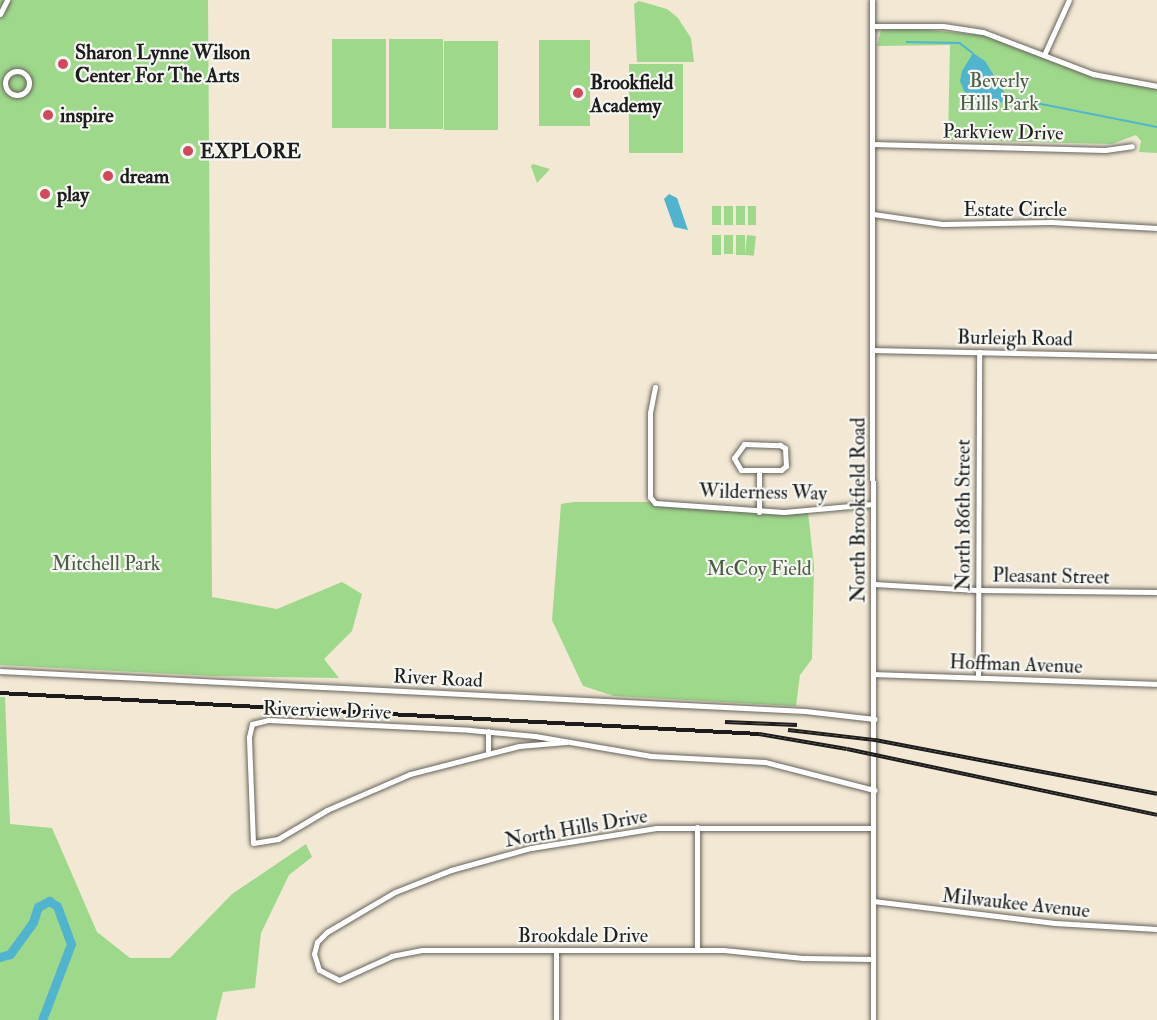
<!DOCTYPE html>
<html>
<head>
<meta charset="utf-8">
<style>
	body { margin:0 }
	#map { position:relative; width:1157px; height:1020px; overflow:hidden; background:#f2e8d4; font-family:"IM FELL Double Pica",serif }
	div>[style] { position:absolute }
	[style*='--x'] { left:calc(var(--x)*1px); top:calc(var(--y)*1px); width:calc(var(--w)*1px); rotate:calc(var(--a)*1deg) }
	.green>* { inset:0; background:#9ed88b; transform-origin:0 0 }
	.water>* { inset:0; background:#50b4cf }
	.stream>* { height:1.5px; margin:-0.75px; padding:0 0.75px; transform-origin:0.75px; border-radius:0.75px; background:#50b4cf }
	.river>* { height:9px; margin:-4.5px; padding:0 4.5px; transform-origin:4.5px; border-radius:4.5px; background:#50b4cf }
	.roads { filter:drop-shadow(0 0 2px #67635c) drop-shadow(0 0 2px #67635c) }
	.minor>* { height:5px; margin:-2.5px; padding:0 2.5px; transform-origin:2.5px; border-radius:2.5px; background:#fff }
	.minor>.ring { margin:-2.5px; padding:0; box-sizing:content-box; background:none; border:5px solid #fff; border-radius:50% }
	.rail>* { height:4px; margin-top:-2px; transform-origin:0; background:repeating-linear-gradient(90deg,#f6f6f2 0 4.5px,#1c1c1c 0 9px); box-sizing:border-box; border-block:2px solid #1c1c1c }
	.dots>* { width:16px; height:16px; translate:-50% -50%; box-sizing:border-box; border:3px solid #f6f6f2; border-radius:50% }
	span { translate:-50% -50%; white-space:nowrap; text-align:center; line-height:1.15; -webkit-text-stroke:4.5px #f6f6f2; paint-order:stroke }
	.poi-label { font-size:20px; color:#1c1c1c; font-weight:700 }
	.left { translate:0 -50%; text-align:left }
	.park-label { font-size:20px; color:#4a5e43 }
	.street-label { font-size:20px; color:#1c1c1c }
</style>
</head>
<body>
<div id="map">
	<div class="green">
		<div style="clip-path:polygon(0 0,208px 0,212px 597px,277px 609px,342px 582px,362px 594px,352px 631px,324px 659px,339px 678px,213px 676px,0 665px)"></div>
		<div style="clip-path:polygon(639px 1px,667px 9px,678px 18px,691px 38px,694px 62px,637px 62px,634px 4px)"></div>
		<div style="clip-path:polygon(906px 28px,992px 36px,1096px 78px,1157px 88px,1157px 153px,1139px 152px,1141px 141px,1136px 135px,1112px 144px,948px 140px,950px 45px,877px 46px,881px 30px)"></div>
		<div style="left:332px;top:39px;width:54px;height:89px"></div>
		<div style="left:389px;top:39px;width:54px;height:90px"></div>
		<div style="left:539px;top:40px;width:51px;height:86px"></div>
		<div style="left:444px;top:41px;width:54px;height:89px"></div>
		<div style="left:629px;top:64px;width:54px;height:89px"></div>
		<div style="clip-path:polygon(533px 164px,550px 169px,537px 183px,531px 166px)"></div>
		<div style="left:712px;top:206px;width:9px;height:19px"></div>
		<div style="left:724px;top:206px;width:9px;height:19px"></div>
		<div style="left:736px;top:206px;width:9px;height:19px"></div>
		<div style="left:748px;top:206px;width:8px;height:19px"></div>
		<div style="left:712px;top:235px;width:9px;height:20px"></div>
		<div style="left:724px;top:235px;width:9px;height:19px"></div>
		<div style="left:736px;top:235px;width:9px;height:20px"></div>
		<div style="left:747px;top:235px;width:9px;height:20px;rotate:6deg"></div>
		<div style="clip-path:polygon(574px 502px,649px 502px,660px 506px,808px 512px,814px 566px,812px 659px,800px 675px,796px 706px,614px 696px,583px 686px,552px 620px,561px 504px)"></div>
		<div style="clip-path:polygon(0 697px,5px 697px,10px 824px,52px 828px,97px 932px,130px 958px,170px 958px,232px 894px,306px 844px,312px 857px,289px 875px,261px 933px,255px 988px,223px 992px,216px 1020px,0 1020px)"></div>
	</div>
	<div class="water">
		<div style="clip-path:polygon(973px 53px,985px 61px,1011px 103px,979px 101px,965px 93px,960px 81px,962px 71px)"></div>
		<div style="clip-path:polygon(669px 194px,677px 198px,688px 230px,674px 227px,664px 199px)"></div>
	</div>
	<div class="stream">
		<div style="--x:907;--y:42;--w:53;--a:1.1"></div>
		<div style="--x:960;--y:43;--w:16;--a:38"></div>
		<div style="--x:1011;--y:98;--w:149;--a:11.2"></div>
	</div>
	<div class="river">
		<div style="--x:0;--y:957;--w:10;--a:-17"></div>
		<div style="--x:10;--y:954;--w:39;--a:-54"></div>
		<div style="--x:33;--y:922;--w:16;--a:-72"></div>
		<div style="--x:38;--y:907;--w:13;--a:-29"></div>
		<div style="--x:49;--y:901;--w:9;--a:32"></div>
		<div style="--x:57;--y:906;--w:40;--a:69.8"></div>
		<div style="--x:71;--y:944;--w:81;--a:110.9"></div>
	</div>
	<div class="roads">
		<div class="minor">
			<div style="--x:872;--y:0;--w:1020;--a:89.94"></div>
			<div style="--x:0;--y:14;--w:16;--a:-63"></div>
			<div style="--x:872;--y:26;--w:71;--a:0"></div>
			<div style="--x:943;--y:26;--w:40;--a:8.5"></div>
			<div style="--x:983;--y:32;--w:118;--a:20.9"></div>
			<div style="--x:1093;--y:74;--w:65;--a:10.6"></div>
			<div style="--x:1044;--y:55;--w:60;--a:-65.6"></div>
			<div class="ring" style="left:5px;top:71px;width:19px;height:19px"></div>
			<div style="--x:872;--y:144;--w:233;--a:1.5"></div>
			<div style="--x:1105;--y:150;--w:27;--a:-8"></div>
			<div style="--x:873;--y:214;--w:70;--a:8.2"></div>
			<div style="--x:942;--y:224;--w:109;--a:-1.1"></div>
			<div style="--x:1051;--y:222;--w:106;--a:3.2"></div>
			<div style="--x:873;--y:350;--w:284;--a:1.2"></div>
			<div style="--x:655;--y:387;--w:26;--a:101"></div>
			<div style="--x:650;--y:413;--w:84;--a:90"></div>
			<div style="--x:650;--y:497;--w:8;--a:50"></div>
			<div style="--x:655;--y:503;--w:129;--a:4"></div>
			<div style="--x:784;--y:512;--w:89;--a:-5.1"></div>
			<div style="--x:744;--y:444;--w:36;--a:2"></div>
			<div style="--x:780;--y:445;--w:6;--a:31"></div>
			<div style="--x:785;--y:448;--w:18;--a:87"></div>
			<div style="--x:786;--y:466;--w:6;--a:141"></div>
			<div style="--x:781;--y:470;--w:40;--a:180"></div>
			<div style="--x:741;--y:470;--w:14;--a:-120"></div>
			<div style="--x:734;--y:458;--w:17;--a:-54"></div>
			<div style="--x:759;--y:512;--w:42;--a:-90"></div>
			<div style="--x:874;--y:584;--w:103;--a:3.3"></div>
			<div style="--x:977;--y:590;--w:180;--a:0.6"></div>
			<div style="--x:0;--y:671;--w:806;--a:2.84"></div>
			<div style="--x:805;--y:711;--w:70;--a:6.5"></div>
			<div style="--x:874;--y:674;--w:283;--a:2"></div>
			<div style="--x:978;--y:677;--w:325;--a:-89.8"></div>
			<div style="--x:488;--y:731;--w:22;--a:90"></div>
			<div style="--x:566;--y:742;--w:47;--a:175.1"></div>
			<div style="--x:519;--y:746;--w:113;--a:165.6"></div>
			<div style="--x:410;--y:774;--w:90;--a:156.6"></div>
			<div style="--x:327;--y:810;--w:57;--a:149.4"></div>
			<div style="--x:278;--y:839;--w:25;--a:171"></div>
			<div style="--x:253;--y:843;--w:106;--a:-92.2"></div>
			<div style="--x:249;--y:737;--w:13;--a:-77"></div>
			<div style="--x:252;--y:724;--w:16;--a:-14"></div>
			<div style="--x:268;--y:720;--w:202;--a:2.8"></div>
			<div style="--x:470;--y:730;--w:65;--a:5.3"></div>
			<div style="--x:535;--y:736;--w:118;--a:9.8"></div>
			<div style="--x:651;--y:756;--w:114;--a:3"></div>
			<div style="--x:765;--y:762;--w:113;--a:14.4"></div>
			<div style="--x:873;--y:901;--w:183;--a:6.9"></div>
			<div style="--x:1055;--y:923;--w:102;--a:3.4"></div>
			<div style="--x:556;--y:950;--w:70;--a:90"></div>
			<div style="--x:697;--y:950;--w:123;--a:-90"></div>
			<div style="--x:873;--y:959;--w:70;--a:-179.2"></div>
			<div style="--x:803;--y:958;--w:80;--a:-174.3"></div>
			<div style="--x:723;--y:950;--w:301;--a:180"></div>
			<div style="--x:422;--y:950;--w:31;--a:169"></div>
			<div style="--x:392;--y:956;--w:58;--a:155.6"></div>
			<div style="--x:339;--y:980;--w:22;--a:-153"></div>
			<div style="--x:319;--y:970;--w:17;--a:-107"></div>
			<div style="--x:314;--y:954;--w:12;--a:-76"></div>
			<div style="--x:317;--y:942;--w:14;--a:-45"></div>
			<div style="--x:327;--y:932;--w:79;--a:-30.5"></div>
			<div style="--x:395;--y:892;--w:60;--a:-21.4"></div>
			<div style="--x:451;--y:870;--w:83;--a:-15.4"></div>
			<div style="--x:531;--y:848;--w:127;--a:-9.1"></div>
			<div style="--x:656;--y:828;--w:217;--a:0"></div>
		</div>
	</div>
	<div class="rail">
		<div style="--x:0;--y:693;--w:760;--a:3.09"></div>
		<div style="--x:759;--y:734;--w:89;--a:9.7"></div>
		<div style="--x:847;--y:749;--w:317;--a:12"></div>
		<div style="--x:725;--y:722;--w:72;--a:2.4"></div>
		<div style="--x:788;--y:730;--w:88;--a:6.6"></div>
		<div style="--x:875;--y:740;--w:287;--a:10.8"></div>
	</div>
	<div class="dots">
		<div style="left:63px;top:64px;background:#d1495b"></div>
		<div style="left:578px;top:93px;background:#d1495b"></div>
		<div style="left:48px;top:115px;background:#d1495b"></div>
		<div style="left:188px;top:151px;background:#d1495b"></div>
		<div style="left:108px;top:176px;background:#d1495b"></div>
		<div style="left:45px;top:194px;background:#d1495b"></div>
	</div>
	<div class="poi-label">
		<span class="left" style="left:75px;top:64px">Sharon Lynne Wilson<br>Center For The Arts</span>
		<span class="left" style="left:590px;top:94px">Brookfield<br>Academy</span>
		<span class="left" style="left:60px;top:115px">inspire</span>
		<span class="left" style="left:200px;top:151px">EXPLORE</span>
		<span class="left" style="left:120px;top:176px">dream</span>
		<span class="left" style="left:57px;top:194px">play</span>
	</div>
	<div class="park-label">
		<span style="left:999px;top:92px">Beverly<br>Hills Park</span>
		<span style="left:106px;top:563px">Mitchell Park</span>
		<span style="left:759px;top:568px">McCoy Field</span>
	</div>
	<div class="street-label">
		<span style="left:1003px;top:132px;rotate:1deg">Parkview Drive</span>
		<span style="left:1015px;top:209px">Estate Circle</span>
		<span style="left:1015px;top:338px;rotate:1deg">Burleigh Road</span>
		<span style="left:763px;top:492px;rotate:1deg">Wilderness Way</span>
		<span style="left:858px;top:510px;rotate:-90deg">North Brookfield Road</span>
		<span style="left:963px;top:515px;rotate:-90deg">North 186th Street</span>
		<span style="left:1051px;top:576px;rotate:1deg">Pleasant Street</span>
		<span style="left:1016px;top:664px;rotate:2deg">Hoffman Avenue</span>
		<span style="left:438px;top:678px;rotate:3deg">River Road</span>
		<span style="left:327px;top:710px;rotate:2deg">Riverview Drive</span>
		<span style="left:576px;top:828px;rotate:-10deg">North Hills Drive</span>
		<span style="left:1016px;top:903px;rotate:6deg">Milwaukee Avenue</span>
		<span style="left:583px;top:935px">Brookdale Drive</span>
	</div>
</div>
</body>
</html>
